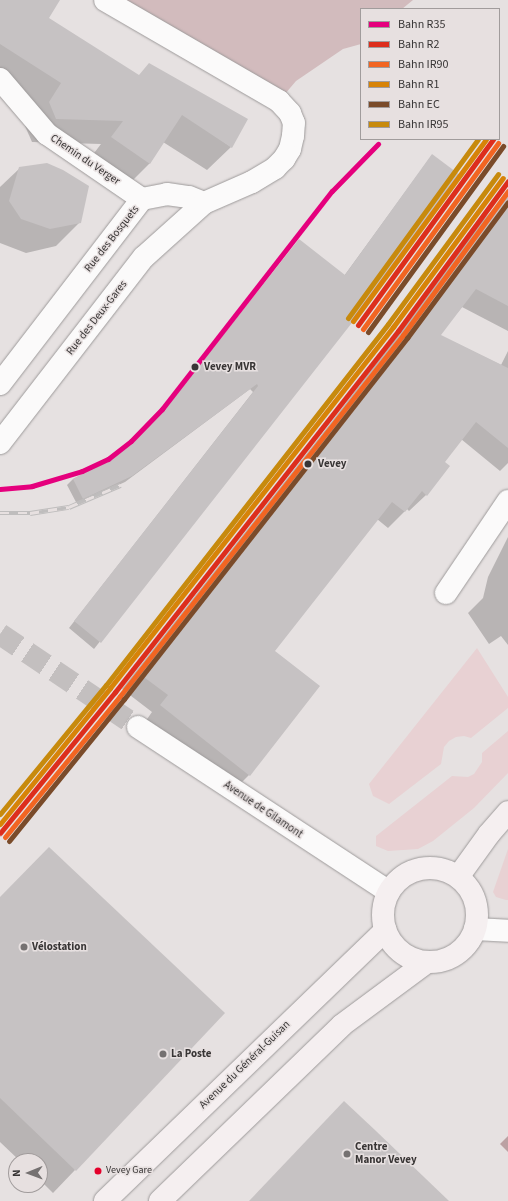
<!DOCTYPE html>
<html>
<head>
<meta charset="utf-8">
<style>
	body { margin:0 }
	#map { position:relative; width:508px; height:1201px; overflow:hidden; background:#e6e1e1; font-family:"Source Sans 3",sans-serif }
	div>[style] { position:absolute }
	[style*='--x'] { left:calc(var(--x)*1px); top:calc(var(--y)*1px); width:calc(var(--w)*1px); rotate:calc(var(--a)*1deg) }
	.green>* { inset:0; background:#e8d1d3 }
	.forest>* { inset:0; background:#d2bbbd }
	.water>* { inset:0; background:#bba1a3 }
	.shadow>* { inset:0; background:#0003 }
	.building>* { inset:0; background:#c6c2c3 }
	.minor-tunnel>* { height:22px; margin-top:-11px; transform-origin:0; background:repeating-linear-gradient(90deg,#c3bfbf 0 22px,transparent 0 33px) }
	.roads { filter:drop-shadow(0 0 1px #9d9a9a) drop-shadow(0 0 1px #9d9a9a) }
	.minor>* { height:22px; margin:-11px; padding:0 11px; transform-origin:11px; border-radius:11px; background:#fbfafa }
	.major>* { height:22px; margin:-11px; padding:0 11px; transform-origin:11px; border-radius:11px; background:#f5eff0 }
	.major>.ring { margin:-11px; padding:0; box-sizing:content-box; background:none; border:22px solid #f5eff0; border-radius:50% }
	.rail>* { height:4.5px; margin-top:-2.25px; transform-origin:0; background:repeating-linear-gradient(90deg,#e7e0e0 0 9px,#bfbdbd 0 18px); box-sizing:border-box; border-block:1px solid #bfbdbd }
	.rail-1>* { height:5px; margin:-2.5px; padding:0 2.5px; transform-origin:2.5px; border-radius:2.5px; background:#e5007d }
	.rail-2>* { height:5px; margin:-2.5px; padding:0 2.5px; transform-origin:2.5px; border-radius:2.5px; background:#dd2e1d }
	.rail-3>* { height:5px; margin:-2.5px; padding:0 2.5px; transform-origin:2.5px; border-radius:2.5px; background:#f26522 }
	.rail-4>* { height:5px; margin:-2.5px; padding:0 2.5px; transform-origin:2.5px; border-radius:2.5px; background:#d78308 }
	.rail-5>* { height:5px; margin:-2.5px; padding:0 2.5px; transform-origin:2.5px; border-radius:2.5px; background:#7a4b2a }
	.rail-6>* { height:5px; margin:-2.5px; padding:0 2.5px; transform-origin:2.5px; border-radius:2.5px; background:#c78a0d }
	.dots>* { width:11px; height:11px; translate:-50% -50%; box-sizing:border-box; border:2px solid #e7e0e0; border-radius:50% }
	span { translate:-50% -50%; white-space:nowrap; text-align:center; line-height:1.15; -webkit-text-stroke:3px #e7e0e0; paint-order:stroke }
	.bus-label { font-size:10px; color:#383535 }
	.left { translate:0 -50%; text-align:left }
	.street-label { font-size:11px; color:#383535 }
	.stop-label { font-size:11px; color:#383535; font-weight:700 }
	.poi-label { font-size:11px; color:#383535; font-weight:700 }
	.legend { position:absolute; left:360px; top:8px; width:140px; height:132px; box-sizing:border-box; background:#e7e0e0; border:1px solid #a19c9c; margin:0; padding:5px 7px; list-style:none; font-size:12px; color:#383535 }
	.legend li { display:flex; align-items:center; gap:8px; height:20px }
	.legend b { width:20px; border:1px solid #a19c9c }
	.north { position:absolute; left:8px; top:1153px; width:40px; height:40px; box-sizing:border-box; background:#e7e0e0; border:1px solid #a19c9c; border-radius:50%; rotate:269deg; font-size:11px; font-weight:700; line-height:16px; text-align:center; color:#383535 }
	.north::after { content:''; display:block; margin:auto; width:14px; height:18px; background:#757171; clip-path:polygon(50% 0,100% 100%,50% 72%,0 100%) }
</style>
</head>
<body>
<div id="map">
	<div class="green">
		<div style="clip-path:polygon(477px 648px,508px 697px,508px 708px,471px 738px,464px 736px,456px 737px,449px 741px,444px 747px,441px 764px,389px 804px,373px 796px,369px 784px)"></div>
		<div style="clip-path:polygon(508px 731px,508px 773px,474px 808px,433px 841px,418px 849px,388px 851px,376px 846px,376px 836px,452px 776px,468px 777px,474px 774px,482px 762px,482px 753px)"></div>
		<div style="clip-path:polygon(508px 849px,508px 900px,506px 900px,496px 897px,493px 892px)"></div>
	</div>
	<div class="forest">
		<div style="clip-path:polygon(105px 0,413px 0,402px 9px,361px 9px,361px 44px,343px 49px,296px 81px,279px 101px)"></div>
	</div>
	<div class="water">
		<div style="clip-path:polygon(508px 1136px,508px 1152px,500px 1144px)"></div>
	</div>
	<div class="shadow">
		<div style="clip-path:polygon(0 0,59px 0,48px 18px,231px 147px,207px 170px,163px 142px,150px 163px,126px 187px,88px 161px,101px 144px,32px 142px,25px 126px,38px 107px,0 83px)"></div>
		<div style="clip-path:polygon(432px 155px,397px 263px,94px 649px,69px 628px,253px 392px,250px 389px,125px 482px,77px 504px,67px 485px,73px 479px,109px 461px,133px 444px,157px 419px,299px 240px,344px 276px)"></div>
		<div style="clip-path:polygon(20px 168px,80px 222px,56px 246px,26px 253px,0 243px,0 187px)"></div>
		<div style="clip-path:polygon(498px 204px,508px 212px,508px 331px,462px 307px,439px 335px,501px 365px,508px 351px,508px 463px,500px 471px,461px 439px,443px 462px,448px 466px,426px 495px,409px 511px,407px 509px,388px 528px,377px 519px,274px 651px,249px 775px,233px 791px,145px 722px,152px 712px,122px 689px,333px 420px,421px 305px,482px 221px)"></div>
		<div style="clip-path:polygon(508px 537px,508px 645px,501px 636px,489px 644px,468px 613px,483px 598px,488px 577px)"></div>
		<div style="clip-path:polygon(0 898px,75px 1170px,53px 1193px,40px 1180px,40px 1161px,20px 1161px,0 1142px)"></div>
	</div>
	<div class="building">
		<div style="clip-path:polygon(0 0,60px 0,49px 18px,139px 75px,149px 63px,248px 119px,232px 148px,182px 115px,150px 164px,111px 137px,123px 121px,56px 119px,49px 102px,61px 83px,0 44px)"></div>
		<div style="clip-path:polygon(432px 154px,460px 175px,398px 264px,101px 643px,74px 621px,258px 386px,257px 384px,132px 476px,83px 499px,73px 479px,108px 460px,133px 443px,163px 412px,299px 239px,345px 275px)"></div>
		<div style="clip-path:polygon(47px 163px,63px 170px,89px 186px,81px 223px,50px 229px,21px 219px,9px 201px,19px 167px)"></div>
		<div style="clip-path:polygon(508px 190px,508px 306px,476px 289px,441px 335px,508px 368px,508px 448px,476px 422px,445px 462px,450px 466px,427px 496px,422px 491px,405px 512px,392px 502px,275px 651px,320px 686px,250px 776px,160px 705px,168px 695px,137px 672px,349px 402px,438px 287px)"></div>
		<div style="clip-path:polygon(49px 847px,225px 1013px,76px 1171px,0 1098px,0 897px)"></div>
		<div style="clip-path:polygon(344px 1101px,376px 1131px,449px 1201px,249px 1201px)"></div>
	</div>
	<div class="minor-tunnel">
		<div style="--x:0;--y:634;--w:166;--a:34"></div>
	</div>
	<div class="roads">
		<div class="minor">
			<div style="--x:0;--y:79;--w:72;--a:49.5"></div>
			<div style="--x:47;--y:134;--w:115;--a:34.4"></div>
			<div style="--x:0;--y:384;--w:233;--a:-52.5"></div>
			<div style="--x:142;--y:199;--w:25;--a:-11"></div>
			<div style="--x:167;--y:194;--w:22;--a:8"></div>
			<div style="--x:189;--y:197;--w:16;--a:22"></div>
			<div style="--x:0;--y:443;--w:235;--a:-52.3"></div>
			<div style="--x:144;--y:257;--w:81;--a:-42"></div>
			<div style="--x:204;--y:203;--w:52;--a:-23.6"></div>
			<div style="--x:252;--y:182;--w:27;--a:-31"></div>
			<div style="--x:275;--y:168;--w:13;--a:-45"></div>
			<div style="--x:284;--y:159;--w:12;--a:-59"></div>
			<div style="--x:290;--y:149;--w:13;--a:-77"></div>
			<div style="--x:293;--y:136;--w:13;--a:-86"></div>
			<div style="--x:294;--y:123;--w:11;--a:-112"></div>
			<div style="--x:290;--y:113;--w:16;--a:-133"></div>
			<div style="--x:279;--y:101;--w:201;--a:-149.9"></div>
			<div style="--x:446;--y:593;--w:111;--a:-56"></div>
			<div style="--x:138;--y:727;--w:300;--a:33.3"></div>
			<div style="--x:475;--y:929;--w:33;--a:3"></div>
		</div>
		<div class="major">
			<div class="ring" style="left:383px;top:868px;width:72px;height:72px"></div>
			<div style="--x:458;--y:877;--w:53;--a:-54.2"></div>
			<div style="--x:489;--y:834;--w:29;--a:-49"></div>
			<div style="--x:105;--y:1201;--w:390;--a:-44"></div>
			<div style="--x:160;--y:1201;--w:253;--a:-44"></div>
			<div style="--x:342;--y:1025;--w:106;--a:-36.5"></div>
		</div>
	</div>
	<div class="rail">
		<div style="--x:0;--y:513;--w:30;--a:0"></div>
		<div style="--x:30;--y:513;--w:39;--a:-9"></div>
		<div style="--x:69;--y:507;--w:56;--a:-23.3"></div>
	</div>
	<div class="rail-1">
		<div style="--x:0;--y:489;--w:32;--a:-5"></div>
		<div style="--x:32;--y:486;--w:52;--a:-16.7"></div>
		<div style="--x:82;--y:471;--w:29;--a:-25"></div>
		<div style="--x:108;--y:459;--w:29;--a:-38"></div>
		<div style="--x:131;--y:441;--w:45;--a:-45.9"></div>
		<div style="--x:162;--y:409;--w:276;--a:-52.1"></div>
		<div style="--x:332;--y:191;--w:66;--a:-45.6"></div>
	</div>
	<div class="rail-2">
		<div style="--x:358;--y:325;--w:230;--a:-54"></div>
		<div style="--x:0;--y:833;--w:182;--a:-50.8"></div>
		<div style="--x:115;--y:692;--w:459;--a:-51.9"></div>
		<div style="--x:398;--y:331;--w:186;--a:-53.7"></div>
	</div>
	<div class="rail-3">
		<div style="--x:363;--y:329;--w:230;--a:-54"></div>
		<div style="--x:5;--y:837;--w:182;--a:-50.8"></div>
		<div style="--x:120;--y:696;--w:459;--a:-51.9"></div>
		<div style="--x:403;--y:335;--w:178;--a:-53.9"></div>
	</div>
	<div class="rail-4">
		<div style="--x:353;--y:321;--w:225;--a:-53.8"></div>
		<div style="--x:0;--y:824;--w:175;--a:-51"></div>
		<div style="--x:110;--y:688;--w:459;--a:-51.9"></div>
		<div style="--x:393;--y:327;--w:185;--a:-53.6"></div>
	</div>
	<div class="rail-5">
		<div style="--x:368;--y:332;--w:230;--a:-54"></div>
		<div style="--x:9;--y:841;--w:183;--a:-51"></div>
		<div style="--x:124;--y:699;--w:459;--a:-51.9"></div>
		<div style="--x:407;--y:338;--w:169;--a:-53.4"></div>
	</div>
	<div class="rail-6">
		<div style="--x:348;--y:318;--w:221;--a:-54"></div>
		<div style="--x:0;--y:814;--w:167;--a:-50.6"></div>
		<div style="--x:106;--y:685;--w:458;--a:-52"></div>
		<div style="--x:388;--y:324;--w:186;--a:-53.7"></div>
	</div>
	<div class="dots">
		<div style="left:195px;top:367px;background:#383535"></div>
		<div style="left:308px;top:464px;background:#383535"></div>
		<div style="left:24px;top:947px;background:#757171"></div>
		<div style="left:163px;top:1054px;background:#757171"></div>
		<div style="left:347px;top:1154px;background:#757171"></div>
		<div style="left:98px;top:1171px;background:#e4002b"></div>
	</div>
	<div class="bus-label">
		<span class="left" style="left:106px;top:1171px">Vevey Gare</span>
	</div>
	<div class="street-label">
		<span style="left:85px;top:160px;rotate:34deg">Chemin du Verger</span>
		<span style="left:112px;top:239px;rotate:-52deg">Rue des Bosquets</span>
		<span style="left:97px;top:318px;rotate:-52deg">Rue des Deux-Gares</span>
		<span style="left:263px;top:810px;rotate:34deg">Avenue de Gilamont</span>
		<span style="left:245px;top:1065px;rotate:-44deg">Avenue du Général-Guisan</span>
	</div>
	<div class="stop-label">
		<span class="left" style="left:204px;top:367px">Vevey MVR</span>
		<span class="left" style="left:318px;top:464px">Vevey</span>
	</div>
	<div class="poi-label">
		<span class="left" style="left:32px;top:947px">Vélostation</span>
		<span class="left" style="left:171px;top:1054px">La Poste</span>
		<span class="left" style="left:355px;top:1154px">Centre<br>Manor Vevey</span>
	</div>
	<ul class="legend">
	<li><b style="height:5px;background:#e5007d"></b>Bahn R35</li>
	<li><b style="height:5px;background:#dd2e1d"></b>Bahn R2</li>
	<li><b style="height:5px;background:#f26522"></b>Bahn IR90</li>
	<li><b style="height:5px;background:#d78308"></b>Bahn R1</li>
	<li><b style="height:5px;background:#7a4b2a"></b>Bahn EC</li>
	<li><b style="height:5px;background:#c78a0d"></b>Bahn IR95</li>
	</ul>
	<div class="north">N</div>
</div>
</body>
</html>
